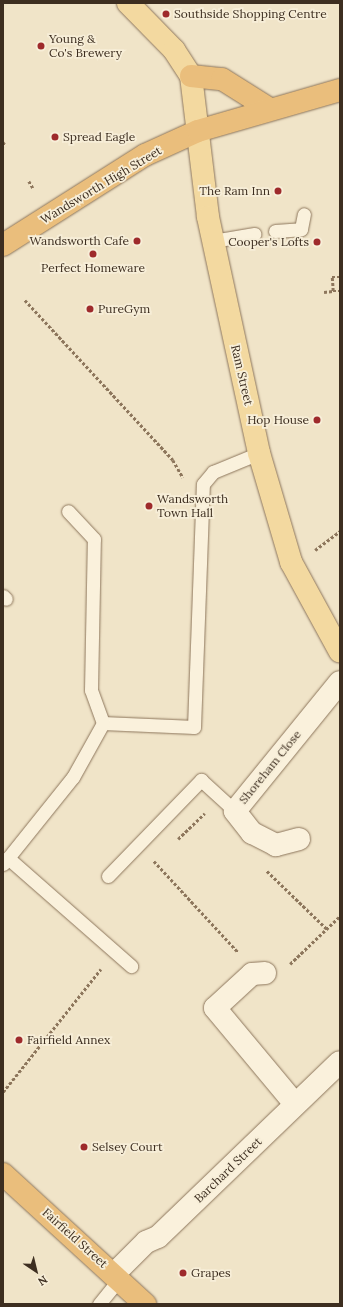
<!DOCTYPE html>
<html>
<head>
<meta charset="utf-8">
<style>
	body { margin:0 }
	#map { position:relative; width:343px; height:1307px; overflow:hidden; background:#f0e4c8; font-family:Lora,serif }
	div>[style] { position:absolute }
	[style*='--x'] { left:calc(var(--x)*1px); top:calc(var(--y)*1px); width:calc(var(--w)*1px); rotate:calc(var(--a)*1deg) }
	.path>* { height:2.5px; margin-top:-1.25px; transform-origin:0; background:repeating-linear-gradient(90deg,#8d765c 0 3px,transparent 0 5px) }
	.roads { filter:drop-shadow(0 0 1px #8d765c) drop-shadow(0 0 1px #8d765c) }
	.service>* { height:13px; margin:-6.5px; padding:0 6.5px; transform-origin:6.5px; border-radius:6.5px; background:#faf1dc }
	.minor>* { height:22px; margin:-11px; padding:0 11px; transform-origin:11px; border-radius:11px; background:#faf1dc }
	.primary>* { height:22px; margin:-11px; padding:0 11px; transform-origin:11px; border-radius:11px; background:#f3d9a0 }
	.trunk>* { height:22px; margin:-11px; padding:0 11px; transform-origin:11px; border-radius:11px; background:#eabe7c }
	.dots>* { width:11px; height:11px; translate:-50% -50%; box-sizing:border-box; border:2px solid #f7eed8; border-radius:50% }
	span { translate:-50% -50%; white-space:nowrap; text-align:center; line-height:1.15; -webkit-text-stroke:3.5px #f7eed8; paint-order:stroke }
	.poi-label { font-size:12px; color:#3d2e20 }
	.left { translate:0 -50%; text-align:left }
	.right { translate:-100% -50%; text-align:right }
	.street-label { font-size:12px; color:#3d2e20 }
	.frame { position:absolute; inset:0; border:4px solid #3d2e20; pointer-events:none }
	.north { position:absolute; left:16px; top:1251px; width:40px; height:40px; -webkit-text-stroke:3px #f7eed8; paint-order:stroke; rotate:145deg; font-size:11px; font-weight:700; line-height:16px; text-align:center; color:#3d2e20 }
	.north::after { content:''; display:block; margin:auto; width:14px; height:18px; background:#3d2e20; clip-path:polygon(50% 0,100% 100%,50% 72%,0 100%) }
</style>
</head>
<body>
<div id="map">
	<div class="path">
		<div style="--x:3;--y:142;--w:5;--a:53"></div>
		<div style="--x:29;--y:181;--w:8;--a:60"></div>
		<div style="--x:333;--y:291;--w:7;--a:0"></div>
		<div style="--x:324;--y:292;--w:9;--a:-6"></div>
		<div style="--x:333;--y:291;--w:14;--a:-94"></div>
		<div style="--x:332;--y:277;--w:8;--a:0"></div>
		<div style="--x:25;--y:300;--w:218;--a:47.2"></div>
		<div style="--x:173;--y:460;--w:20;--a:60"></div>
		<div style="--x:315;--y:550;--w:31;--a:-37"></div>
		<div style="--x:178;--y:839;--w:37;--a:-44"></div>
		<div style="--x:154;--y:861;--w:124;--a:47.3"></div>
		<div style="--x:267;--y:871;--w:83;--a:44"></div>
		<div style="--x:290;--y:964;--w:69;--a:-43.8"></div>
		<div style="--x:3;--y:1092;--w:157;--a:-51.5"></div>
	</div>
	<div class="roads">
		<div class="service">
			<div style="--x:275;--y:231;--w:26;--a:-4"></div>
			<div style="--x:301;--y:229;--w:15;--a:-79"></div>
			<div style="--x:213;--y:241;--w:42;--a:-9.7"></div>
			<div style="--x:3;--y:596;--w:4;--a:45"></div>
			<div style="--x:103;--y:723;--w:91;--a:2.5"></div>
			<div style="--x:194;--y:727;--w:243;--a:-87.9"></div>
			<div style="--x:203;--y:484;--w:16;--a:-50"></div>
			<div style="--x:213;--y:472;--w:50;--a:-22.4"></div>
			<div style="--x:8;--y:858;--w:104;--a:-51.3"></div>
			<div style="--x:73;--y:777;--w:62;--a:-60.9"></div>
			<div style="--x:103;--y:723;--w:35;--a:-110"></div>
			<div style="--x:91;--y:690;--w:151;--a:-88.9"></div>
			<div style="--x:94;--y:539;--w:38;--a:-133"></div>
			<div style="--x:3;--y:864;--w:8;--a:-50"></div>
			<div style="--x:8;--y:858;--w:164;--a:41.3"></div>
			<div style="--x:108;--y:876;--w:134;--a:-45.9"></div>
			<div style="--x:201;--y:780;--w:46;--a:42.4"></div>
			<div style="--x:99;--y:1304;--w:32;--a:-51"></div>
		</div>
		<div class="minor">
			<div style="--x:299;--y:839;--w:24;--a:165"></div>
			<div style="--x:276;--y:845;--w:27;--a:-153"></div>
			<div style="--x:252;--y:833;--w:28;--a:-128"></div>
			<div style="--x:235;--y:811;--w:166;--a:-50.9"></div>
			<div style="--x:265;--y:973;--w:13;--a:176"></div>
			<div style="--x:252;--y:974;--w:50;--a:137.4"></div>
			<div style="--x:215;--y:1008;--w:125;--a:50.2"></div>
			<div style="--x:114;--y:1274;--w:45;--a:-45"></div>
			<div style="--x:146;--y:1242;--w:13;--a:-23"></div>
			<div style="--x:158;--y:1237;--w:252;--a:-43.9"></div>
		</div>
		<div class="primary">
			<div style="--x:128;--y:3;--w:66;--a:45.6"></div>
			<div style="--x:174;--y:50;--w:31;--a:57"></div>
			<div style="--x:191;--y:76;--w:142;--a:83.1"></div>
			<div style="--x:208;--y:217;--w:241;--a:77.8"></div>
			<div style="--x:259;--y:453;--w:114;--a:73.6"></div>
			<div style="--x:291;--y:562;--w:102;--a:61.4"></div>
		</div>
		<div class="trunk">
			<div style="--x:191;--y:76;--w:31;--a:6"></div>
			<div style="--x:222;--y:79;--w:54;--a:32.2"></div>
			<div style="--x:3;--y:245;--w:168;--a:-32.4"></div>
			<div style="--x:145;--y:155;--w:58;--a:-24.4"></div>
			<div style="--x:198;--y:131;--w:148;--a:-16.1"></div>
			<div style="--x:3;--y:1174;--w:193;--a:42.5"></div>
		</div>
	</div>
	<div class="dots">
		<div style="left:166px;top:14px;background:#9e2a2b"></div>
		<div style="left:41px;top:46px;background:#9e2a2b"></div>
		<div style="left:55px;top:137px;background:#9e2a2b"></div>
		<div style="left:278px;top:191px;background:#9e2a2b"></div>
		<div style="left:137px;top:241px;background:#9e2a2b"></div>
		<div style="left:317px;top:242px;background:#9e2a2b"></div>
		<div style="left:93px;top:254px;background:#9e2a2b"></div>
		<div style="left:90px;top:309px;background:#9e2a2b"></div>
		<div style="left:317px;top:420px;background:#9e2a2b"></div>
		<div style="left:149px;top:506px;background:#9e2a2b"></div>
		<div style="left:19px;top:1040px;background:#9e2a2b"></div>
		<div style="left:84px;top:1147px;background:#9e2a2b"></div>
		<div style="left:183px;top:1273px;background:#9e2a2b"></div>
	</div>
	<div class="poi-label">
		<span class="left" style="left:174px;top:14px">Southside Shopping Centre</span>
		<span class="left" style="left:49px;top:46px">Young &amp;<br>Co's Brewery</span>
		<span class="left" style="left:63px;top:137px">Spread Eagle</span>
		<span class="right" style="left:270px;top:191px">The Ram Inn</span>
		<span class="right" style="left:129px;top:241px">Wandsworth Cafe</span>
		<span class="right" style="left:309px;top:242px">Cooper's Lofts</span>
		<span style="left:93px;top:268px">Perfect Homeware</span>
		<span class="left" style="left:98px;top:309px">PureGym</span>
		<span class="right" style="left:309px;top:420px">Hop House</span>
		<span class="left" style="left:157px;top:506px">Wandsworth<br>Town Hall</span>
		<span class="left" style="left:27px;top:1040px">Fairfield Annex</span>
		<span class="left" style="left:92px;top:1147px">Selsey Court</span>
		<span class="left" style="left:191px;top:1273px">Grapes</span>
	</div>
	<div class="street-label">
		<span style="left:101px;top:185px;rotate:-31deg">Wandsworth High Street</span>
		<span style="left:242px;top:375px;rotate:77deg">Ram Street</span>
		<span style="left:270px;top:767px;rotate:-51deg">Shoreham Close</span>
		<span style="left:228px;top:1170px;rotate:-44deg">Barchard Street</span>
		<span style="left:75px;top:1238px;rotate:42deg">Fairfield Street</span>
	</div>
	<div class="frame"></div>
	<div class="north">N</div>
</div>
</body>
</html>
